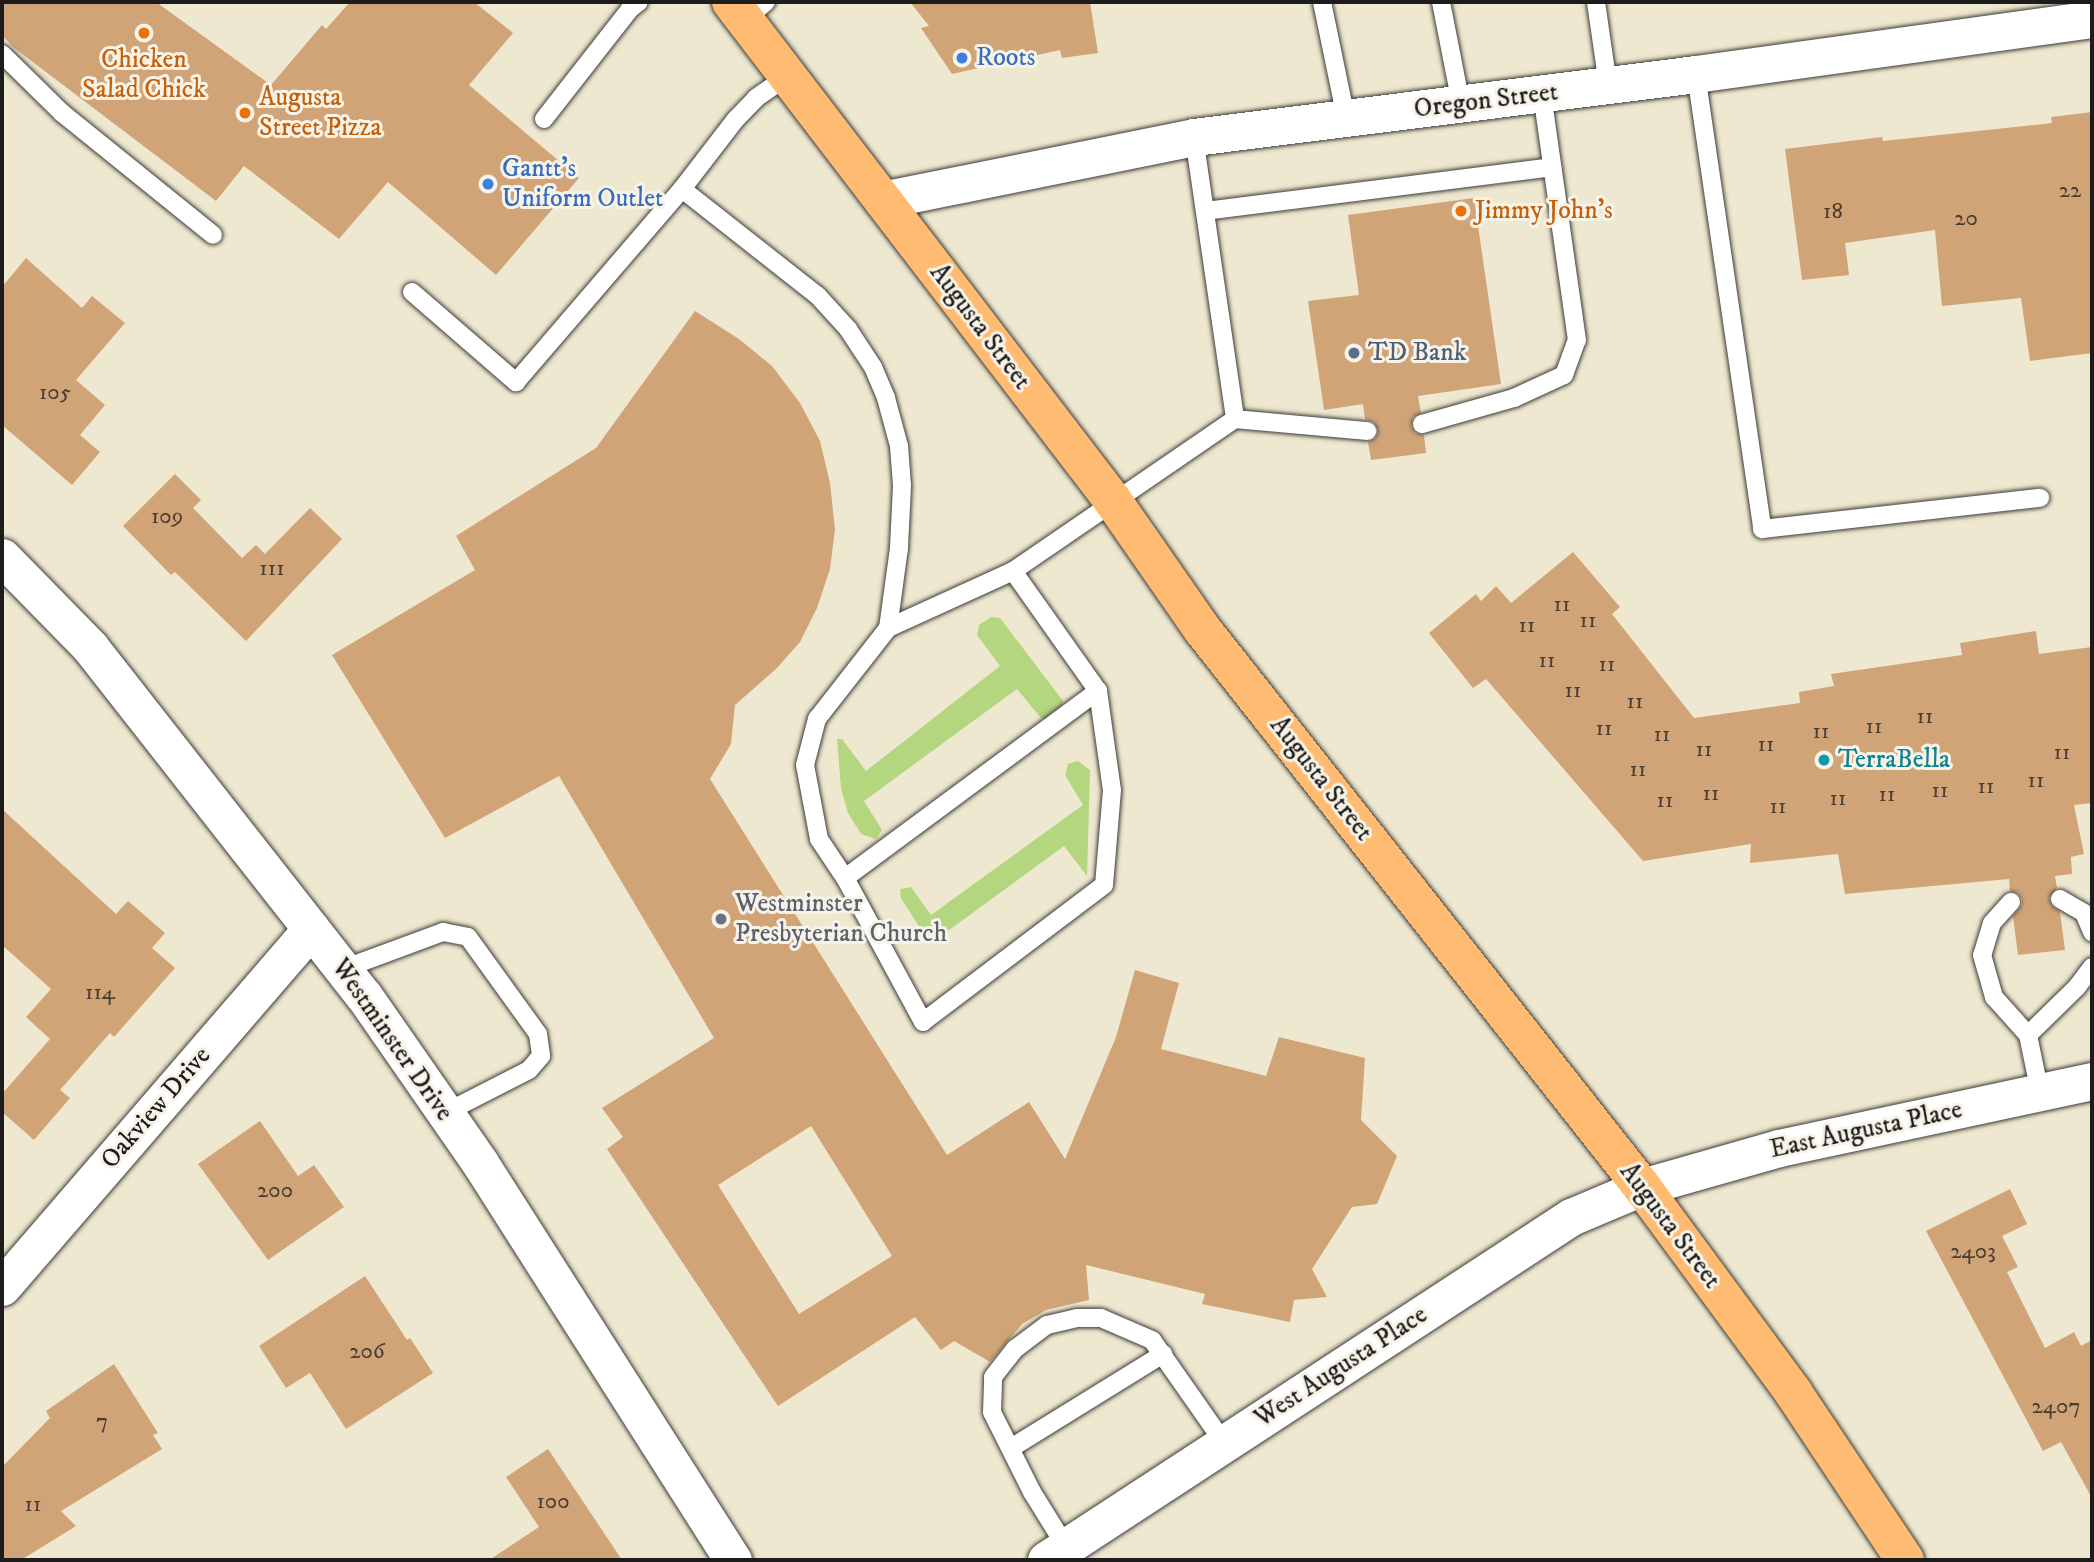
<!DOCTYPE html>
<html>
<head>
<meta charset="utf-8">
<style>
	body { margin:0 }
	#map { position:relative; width:2094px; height:1562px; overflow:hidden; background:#efe8d0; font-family:"IM FELL DW Pica",serif }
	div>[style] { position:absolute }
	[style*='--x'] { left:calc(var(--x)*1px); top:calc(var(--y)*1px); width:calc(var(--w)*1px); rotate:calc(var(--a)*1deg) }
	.green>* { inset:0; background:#b4d67f }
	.building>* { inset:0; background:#d1a478 }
	.roads { filter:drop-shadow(0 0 2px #3c3b37) drop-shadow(0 0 2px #3c3b37) }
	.service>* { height:18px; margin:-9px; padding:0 9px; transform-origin:9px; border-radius:9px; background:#fff }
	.minor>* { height:37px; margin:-18.5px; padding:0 18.5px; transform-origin:18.5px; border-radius:18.5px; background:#fff }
	.primary>* { height:38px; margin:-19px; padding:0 19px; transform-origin:19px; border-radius:19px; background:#ffbb71 }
	.dots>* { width:19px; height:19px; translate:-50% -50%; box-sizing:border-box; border:4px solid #f7f3e8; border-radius:50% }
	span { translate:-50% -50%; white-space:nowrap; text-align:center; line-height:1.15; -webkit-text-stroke:6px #f7f3e8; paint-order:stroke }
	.number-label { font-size:23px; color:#493e33 }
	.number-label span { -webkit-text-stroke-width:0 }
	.shop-label { font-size:26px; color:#366cbe }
	.left { translate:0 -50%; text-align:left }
	.food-label { font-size:26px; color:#c56008 }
	.street-label { font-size:26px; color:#1c1c1c }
	.service-label { font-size:26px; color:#4e5e75 }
	.culture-label { font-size:26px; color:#0d838f }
	.worship-label { font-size:26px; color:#5b616d }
	.frame { position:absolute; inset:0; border:4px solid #1c1c1c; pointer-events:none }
</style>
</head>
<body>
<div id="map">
	<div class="green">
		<div style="clip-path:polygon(991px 617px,1000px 618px,1063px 701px,1062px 707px,1049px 719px,1041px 718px,1017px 689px,864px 801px,882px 830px,876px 839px,861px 834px,848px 813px,841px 788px,837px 739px,842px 739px,866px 771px,1000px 666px,977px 635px,979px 625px)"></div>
		<div style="clip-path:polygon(1078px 761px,1090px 770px,1087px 876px,1064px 846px,930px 944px,901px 898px,900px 889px,911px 887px,931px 915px,1083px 805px,1065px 775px,1068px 764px)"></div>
	</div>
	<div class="building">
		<div style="clip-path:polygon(2px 2px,156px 2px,271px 85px,322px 25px,326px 29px,350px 2px,474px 2px,513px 33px,469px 85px,579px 178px,496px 275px,388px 182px,339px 239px,244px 166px,216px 201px,13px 47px,2px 35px)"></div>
		<div style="clip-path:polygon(910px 2px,1090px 2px,1098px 53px,1062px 58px,1060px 50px,952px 74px,921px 28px,929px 26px)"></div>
		<div style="clip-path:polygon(2092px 112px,2092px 353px,2030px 361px,2021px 298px,1942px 306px,1935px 230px,1845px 243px,1849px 275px,1802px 280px,1785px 149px,1882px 137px,1883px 141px,2052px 123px,2051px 117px)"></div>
		<div style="clip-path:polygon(1474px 198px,1501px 384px,1418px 396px,1421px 413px,1413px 417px,1411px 426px,1415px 433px,1424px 435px,1426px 453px,1371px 460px,1368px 442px,1376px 438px,1378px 431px,1374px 422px,1365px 419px,1363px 404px,1324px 410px,1308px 301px,1359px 295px,1348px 215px)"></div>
		<div style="clip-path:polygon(26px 258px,82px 308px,92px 296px,125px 323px,76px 380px,105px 405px,80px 435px,100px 452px,72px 485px,2px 425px,2px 287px)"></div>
		<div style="clip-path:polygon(evenodd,695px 311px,739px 339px,772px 366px,800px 403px,820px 441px,830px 483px,835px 529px,830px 569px,817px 608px,800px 642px,776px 669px,735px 705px,731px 744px,710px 779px,947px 1155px,1029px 1102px,1065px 1159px,1116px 1037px,1135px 970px,1179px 983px,1161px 1049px,1266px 1076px,1279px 1037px,1365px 1058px,1361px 1120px,1397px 1156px,1377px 1204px,1352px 1207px,1312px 1269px,1327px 1297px,1294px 1300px,1290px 1322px,1202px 1304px,1205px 1294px,1086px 1265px,1089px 1300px,1046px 1310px,1022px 1324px,990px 1362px,954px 1341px,941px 1350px,915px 1317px,778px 1406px,607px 1149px,623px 1137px,602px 1108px,714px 1038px,559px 776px,445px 838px,332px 655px,475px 570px,456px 536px,596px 448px,695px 311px,811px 1126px,892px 1256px,799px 1314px,718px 1185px,811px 1126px)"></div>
		<div style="clip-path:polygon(175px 474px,201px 500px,193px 508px,242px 558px,256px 545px,265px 554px,310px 508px,342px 539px,246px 641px,175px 572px,171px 575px,123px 526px)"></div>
		<div style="clip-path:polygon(1573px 552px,1620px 607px,1612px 614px,1694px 718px,1800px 703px,1799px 692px,1834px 686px,1831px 674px,1962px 655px,1960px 643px,2036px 631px,2039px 654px,2092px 647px,2092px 803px,2074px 805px,2084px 854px,2071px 857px,2072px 874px,2055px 876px,2057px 888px,2049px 898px,2051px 905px,2060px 912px,2065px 950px,2018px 955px,2013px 916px,2022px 905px,2022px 899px,2018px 893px,2010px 891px,2009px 879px,1845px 894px,1838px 854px,1750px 863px,1751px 844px,1643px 861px,1486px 679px,1473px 688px,1429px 633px,1476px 594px,1481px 601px,1496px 586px,1511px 603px)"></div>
		<div style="clip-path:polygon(2px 809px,116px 914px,128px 901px,165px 933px,152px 948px,175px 968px,114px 1037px,110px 1033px,60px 1090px,70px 1098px,34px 1140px,2px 1112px,2px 1094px,50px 1039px,26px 1017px,51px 989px,2px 945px)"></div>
		<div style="clip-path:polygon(260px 1121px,298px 1176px,314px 1165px,344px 1207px,268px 1260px,198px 1164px)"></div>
		<div style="clip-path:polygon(2010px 1189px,2027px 1224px,2002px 1236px,2018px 1267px,2007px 1272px,2045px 1348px,2074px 1332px,2081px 1346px,2092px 1340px,2092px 1498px,2061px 1442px,2043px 1451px,1926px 1231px)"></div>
		<div style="clip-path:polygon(365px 1276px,407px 1340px,410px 1338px,433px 1373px,346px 1429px,310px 1373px,286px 1388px,259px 1346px)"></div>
		<div style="clip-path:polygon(114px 1364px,158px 1433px,153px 1435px,162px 1449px,61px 1511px,76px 1526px,21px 1560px,2px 1560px,2px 1467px,50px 1418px,46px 1411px)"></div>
		<div style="clip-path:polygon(548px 1449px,622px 1560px,489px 1560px,539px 1527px,506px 1477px)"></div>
	</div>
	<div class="roads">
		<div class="service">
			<div style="--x:1322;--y:2;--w:118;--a:78.3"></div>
			<div style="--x:1441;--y:2;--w:104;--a:78.9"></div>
			<div style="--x:1596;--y:2;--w:84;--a:81.8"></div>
			<div style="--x:745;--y:20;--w:28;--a:-41"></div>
			<div style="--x:2;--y:54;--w:84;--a:44.5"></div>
			<div style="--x:62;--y:113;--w:194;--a:38.9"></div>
			<div style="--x:1696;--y:74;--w:460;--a:81.7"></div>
			<div style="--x:1762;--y:529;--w:280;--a:-6.4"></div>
			<div style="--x:544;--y:119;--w:140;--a:-52"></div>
			<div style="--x:630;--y:9;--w:11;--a:-38"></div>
			<div style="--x:1194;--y:137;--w:285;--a:81.7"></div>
			<div style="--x:682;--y:189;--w:173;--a:38.2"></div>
			<div style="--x:818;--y:296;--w:45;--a:47.7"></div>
			<div style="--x:848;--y:329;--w:45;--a:56.7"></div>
			<div style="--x:873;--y:367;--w:34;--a:67"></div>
			<div style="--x:886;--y:398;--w:50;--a:74.8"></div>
			<div style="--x:899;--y:446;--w:40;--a:85.7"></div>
			<div style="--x:902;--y:486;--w:62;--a:92.8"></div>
			<div style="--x:899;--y:548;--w:81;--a:97.8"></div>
			<div style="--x:1205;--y:211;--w:350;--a:-7.2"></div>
			<div style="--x:412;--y:292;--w:138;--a:40.9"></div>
			<div style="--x:516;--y:382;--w:255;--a:-49.3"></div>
			<div style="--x:682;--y:189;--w:88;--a:-52.4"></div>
			<div style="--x:736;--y:119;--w:29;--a:-46"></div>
			<div style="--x:756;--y:98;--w:40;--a:-34.9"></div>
			<div style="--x:1422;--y:424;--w:96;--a:-15.8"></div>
			<div style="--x:1514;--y:398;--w:55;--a:-24.7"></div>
			<div style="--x:1564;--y:375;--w:37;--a:-70"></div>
			<div style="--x:1577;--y:340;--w:249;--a:-98.1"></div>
			<div style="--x:1013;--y:571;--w:147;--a:54.7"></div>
			<div style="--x:1098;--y:691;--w:100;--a:82"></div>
			<div style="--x:1112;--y:790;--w:95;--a:94.8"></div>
			<div style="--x:1104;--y:885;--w:227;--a:142.9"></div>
			<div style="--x:923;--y:1022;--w:164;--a:-118.4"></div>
			<div style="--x:845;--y:878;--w:47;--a:-123.7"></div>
			<div style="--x:819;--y:839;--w:75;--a:-100.7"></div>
			<div style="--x:805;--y:765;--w:48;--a:-75.4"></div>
			<div style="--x:817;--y:719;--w:115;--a:-52"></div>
			<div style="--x:888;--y:628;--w:137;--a:-24.5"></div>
			<div style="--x:1013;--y:571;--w:269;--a:-34.4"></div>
			<div style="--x:1235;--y:419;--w:133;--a:5.2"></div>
			<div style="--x:845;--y:878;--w:315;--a:-36.5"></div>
			<div style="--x:2060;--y:899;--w:28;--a:30"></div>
			<div style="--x:2084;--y:913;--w:21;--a:67"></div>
			<div style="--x:2011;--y:902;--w:28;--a:132"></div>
			<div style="--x:1992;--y:923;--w:34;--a:107"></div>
			<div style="--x:1982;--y:955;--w:44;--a:74.1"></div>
			<div style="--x:1994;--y:997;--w:51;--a:48.2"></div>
			<div style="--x:2028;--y:1035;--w:59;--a:78.3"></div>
			<div style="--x:343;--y:969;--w:107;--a:-20.3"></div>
			<div style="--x:443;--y:932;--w:25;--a:11"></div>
			<div style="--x:468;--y:937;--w:120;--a:54.2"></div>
			<div style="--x:538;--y:1034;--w:22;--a:82"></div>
			<div style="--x:541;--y:1056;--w:18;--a:131"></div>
			<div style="--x:529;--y:1070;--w:94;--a:152.9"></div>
			<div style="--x:2028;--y:1035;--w:69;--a:-44.4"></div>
			<div style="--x:2077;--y:987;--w:25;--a:-53"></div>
			<div style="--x:1011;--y:1448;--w:179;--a:-31.7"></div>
			<div style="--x:1066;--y:1547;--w:65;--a:-121.7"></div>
			<div style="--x:1032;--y:1492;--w:89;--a:-116.6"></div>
			<div style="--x:992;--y:1412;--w:35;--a:-88"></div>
			<div style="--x:993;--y:1377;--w:36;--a:-52"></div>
			<div style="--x:1015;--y:1349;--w:40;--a:-37"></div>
			<div style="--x:1047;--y:1325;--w:31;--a:-13"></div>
			<div style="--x:1077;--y:1318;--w:24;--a:0"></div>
			<div style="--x:1101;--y:1318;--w:56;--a:23.3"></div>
			<div style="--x:1152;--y:1340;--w:126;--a:55"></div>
		</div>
		<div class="minor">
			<div style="--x:882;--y:200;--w:318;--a:-11.4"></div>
			<div style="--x:1194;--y:137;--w:506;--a:-7.15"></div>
			<div style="--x:1696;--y:74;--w:400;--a:-7.9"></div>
			<div style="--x:2;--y:557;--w:126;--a:45.6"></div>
			<div style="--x:90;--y:647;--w:444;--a:51.9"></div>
			<div style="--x:364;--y:996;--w:203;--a:55.2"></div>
			<div style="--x:480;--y:1163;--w:471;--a:57.5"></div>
			<div style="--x:2;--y:1287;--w:473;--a:-49.2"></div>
			<div style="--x:1046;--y:1560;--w:627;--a:-33.16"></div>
			<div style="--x:1571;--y:1217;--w:77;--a:-22.9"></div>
			<div style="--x:1642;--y:1187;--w:142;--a:-15.9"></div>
			<div style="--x:1779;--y:1148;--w:320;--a:-12.1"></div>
		</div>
		<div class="primary">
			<div style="--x:731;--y:2;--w:628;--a:52.56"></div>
			<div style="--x:1113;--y:501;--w:156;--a:55.2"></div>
			<div style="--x:1202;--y:629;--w:711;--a:51.74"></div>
			<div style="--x:1642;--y:1187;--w:255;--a:53.6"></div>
			<div style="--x:1793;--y:1392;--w:202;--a:56.3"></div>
		</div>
	</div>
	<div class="dots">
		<div style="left:144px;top:33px;background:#e8710a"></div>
		<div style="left:962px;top:58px;background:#3f7fe0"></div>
		<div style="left:245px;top:113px;background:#e8710a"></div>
		<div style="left:488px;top:184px;background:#3f7fe0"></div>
		<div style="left:1461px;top:211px;background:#e8710a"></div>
		<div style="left:1354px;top:353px;background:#5c6f8a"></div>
		<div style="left:1824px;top:760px;background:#0f9aa8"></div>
		<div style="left:721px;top:919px;background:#6b7280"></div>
	</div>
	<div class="number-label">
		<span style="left:2070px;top:191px">22</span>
		<span style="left:1833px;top:212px">18</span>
		<span style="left:1966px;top:219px">20</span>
		<span style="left:55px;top:393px">105</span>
		<span style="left:167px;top:517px">109</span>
		<span style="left:272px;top:569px">111</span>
		<span style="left:1562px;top:605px">11</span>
		<span style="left:1588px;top:621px">11</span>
		<span style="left:1527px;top:626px">11</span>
		<span style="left:1547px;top:661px">11</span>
		<span style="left:1607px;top:665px">11</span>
		<span style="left:1573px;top:691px">11</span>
		<span style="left:1635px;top:702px">11</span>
		<span style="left:1925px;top:717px">11</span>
		<span style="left:1874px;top:727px">11</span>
		<span style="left:1604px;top:729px">11</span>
		<span style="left:1821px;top:732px">11</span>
		<span style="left:1662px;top:735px">11</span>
		<span style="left:1766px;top:745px">11</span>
		<span style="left:1704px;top:750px">11</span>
		<span style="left:2062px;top:753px">11</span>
		<span style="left:1638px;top:770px">11</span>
		<span style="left:2036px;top:781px">11</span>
		<span style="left:1986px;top:787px">11</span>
		<span style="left:1940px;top:791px">11</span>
		<span style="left:1711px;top:794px">11</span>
		<span style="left:1887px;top:795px">11</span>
		<span style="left:1838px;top:799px">11</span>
		<span style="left:1665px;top:801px">11</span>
		<span style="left:1778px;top:807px">11</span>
		<span style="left:100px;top:993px">114</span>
		<span style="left:275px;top:1191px">200</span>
		<span style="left:1973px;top:1252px">2403</span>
		<span style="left:367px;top:1352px">206</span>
		<span style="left:2056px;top:1407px">2407</span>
		<span style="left:102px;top:1422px">7</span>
		<span style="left:553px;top:1502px">100</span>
		<span style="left:33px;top:1505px">11</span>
	</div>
	<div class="shop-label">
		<span class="left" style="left:976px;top:58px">Roots</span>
		<span class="left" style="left:502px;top:184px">Gantt's<br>Uniform Outlet</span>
	</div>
	<div class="food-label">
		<span style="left:144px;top:75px">Chicken<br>Salad Chick</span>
		<span class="left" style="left:259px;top:113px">Augusta<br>Street Pizza</span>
		<span class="left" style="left:1475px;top:211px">Jimmy John's</span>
	</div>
	<div class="street-label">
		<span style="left:1486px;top:101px;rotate:-7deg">Oregon Street</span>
		<span style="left:980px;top:327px;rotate:53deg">Augusta Street</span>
		<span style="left:1321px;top:779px;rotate:52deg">Augusta Street</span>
		<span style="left:392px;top:1040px;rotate:55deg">Westminster Drive</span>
		<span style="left:156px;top:1108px;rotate:-49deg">Oakview Drive</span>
		<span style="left:1866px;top:1130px;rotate:-12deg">East Augusta Place</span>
		<span style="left:1670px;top:1226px;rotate:53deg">Augusta Street</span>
		<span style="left:1341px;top:1367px;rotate:-33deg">West Augusta Place</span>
	</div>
	<div class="service-label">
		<span class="left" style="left:1368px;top:353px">TD Bank</span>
	</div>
	<div class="culture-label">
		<span class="left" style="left:1838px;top:760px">TerraBella</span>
	</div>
	<div class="worship-label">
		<span class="left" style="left:735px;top:919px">Westminster<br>Presbyterian Church</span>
	</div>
	<div class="frame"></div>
</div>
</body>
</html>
